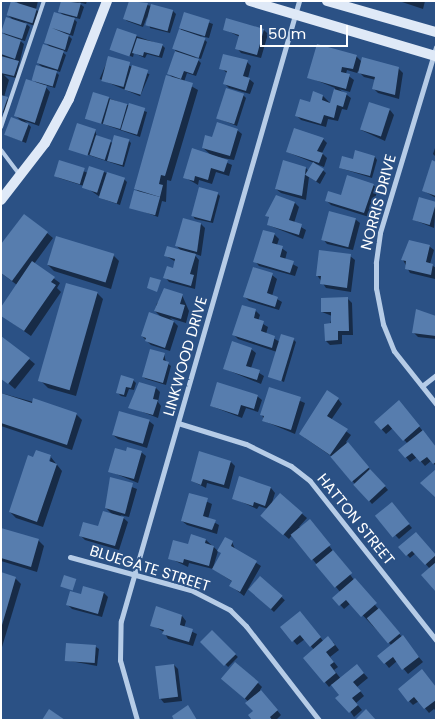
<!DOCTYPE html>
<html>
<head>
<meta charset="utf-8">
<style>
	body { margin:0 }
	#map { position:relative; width:437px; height:721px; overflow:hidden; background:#2b5185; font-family:Poppins,sans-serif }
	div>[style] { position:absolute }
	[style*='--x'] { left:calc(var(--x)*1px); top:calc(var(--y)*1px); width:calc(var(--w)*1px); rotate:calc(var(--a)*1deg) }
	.shadow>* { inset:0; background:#0007; transform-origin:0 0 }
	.building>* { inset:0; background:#577dae; transform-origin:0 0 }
	.lane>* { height:4px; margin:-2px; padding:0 2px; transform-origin:2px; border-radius:2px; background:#b6cce7 }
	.street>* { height:5px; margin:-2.5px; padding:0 2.5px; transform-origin:2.5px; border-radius:2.5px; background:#b6cce7 }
	.secondary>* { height:10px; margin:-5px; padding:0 5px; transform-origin:5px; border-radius:5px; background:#dfe9f7 }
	span { translate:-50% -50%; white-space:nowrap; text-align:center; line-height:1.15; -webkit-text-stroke:4px #2b5185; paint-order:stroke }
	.street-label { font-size:15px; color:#fff }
	.frame { position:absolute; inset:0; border:2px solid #fff; pointer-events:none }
	.scale { position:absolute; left:260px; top:25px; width:88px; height:22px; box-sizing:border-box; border:2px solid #fff; border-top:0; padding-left:6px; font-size:15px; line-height:18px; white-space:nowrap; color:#fff; -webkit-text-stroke:4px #2b5185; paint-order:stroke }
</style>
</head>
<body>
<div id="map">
	<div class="shadow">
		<div style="clip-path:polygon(16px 1px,38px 1px,36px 9px,39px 12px,35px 26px,24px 22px,30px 27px,25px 41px,18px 39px,24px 44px,16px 78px,4px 75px,9px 80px,4px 97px,10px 101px,5px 113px,1px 112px,1px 35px,7px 37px,3px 32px,13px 20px,8px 15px,19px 4px)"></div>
		<div style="clip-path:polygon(62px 1px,87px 1px,86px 4px,78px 2px,84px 7px,80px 19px,72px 17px,77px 22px,73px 36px,67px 34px,72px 39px,67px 52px,60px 50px,66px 55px,60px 72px,54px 70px,59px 75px,55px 88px,44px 85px,50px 92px,39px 126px,25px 121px,31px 127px,26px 143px,6px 135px,23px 123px,15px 115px,38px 85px,34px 80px,44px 69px,38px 63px,51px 48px,46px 43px,55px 13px,64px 16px,59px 11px)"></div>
		<div style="clip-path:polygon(130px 1px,173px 11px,176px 14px,170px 33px,150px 28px,147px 17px,143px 27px,127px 21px,124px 18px)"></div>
		<div style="clip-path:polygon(399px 1px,425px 1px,423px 9px)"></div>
		<div style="clip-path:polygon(185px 14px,213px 24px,209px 38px,201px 36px,207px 42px,201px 59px,195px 57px,201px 63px,196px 76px,187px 73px,184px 82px,198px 90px,171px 181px,167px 180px,166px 202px,162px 201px,158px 217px,131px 207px,140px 193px,135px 188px,174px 79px,169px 74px)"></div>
		<div style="clip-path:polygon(224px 29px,264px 30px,268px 34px,261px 58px,241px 53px,237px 48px,240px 37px)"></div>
		<div style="clip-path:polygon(136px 36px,162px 45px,165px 48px,162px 58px,147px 54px,145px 58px,134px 53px,133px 57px,111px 49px)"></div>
		<div style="clip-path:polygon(356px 56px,362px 62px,398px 68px,403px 73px,399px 99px,378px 93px,374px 89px,376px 80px,364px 77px,358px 71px,357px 73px,347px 70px,346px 74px,354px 80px,350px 92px,339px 89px,351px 98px,347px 110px,342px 109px,338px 121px,328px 119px,326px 127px,301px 120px,297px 116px,323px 96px,331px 104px,335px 88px,308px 77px)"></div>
		<div style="left:109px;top:57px;width:44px;height:24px;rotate:23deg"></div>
		<div style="clip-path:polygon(247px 62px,251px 66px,248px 78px,254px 83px,250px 94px,229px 88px,225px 84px,227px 73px,221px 68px)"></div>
		<div style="clip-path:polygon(243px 95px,246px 98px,237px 126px,217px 118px)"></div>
		<div style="clip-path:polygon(108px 98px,147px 112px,140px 137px,86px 118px)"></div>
		<div style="clip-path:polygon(390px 110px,394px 115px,385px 141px,361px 130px)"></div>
		<div style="clip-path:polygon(95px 130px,97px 137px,113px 143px,128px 140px,131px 143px,124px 167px,71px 149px)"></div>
		<div style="clip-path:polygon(237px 130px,242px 134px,234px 160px,212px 156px,232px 165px,229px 176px,216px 172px,212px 184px,199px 180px,198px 185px,184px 177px,211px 155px,203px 148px,213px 139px)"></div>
		<div style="clip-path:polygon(323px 139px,327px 143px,322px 153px,327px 158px,324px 167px,316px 164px,326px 173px,320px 184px,309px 177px,306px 200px,281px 193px,276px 189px,306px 168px,309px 172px,314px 163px,287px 152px)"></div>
		<div style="clip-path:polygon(436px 145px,436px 157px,433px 154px)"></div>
		<div style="clip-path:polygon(375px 157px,377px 160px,372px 178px,340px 168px)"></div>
		<div style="clip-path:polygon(60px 162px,88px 173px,104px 172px,124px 179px,127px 182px,120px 205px,103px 199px,84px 186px,59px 178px,56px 176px)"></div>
		<div style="clip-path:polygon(436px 163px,436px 198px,424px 191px)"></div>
		<div style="clip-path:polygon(373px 185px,378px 189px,369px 217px,331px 205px,327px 201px)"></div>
		<div style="clip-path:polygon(217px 193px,220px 196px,213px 223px,195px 219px,193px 216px)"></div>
		<div style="clip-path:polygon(295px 203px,299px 207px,294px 223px,306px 230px,303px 239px,268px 225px,270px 219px,267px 215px)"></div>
		<div style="clip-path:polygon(436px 203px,434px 228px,414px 220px)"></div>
		<div style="clip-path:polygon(355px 219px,360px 223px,353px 250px,327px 244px,323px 239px)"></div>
		<div style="clip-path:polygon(201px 224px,205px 228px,201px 256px,193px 253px,199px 260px,195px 289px,169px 282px,165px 277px,174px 269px,176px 262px,166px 256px,182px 252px,176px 245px)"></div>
		<div style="clip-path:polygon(47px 233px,53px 238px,34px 264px,60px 283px,57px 288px,61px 292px,31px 336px,1px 315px,17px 285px,1px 273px,1px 247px)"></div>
		<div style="clip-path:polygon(274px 234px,279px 239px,277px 245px,287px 252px,285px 260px,298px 267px,295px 276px,259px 266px,255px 261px)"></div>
		<div style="clip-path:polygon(429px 246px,434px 250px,430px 264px,436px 268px,435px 279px,410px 273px,403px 260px)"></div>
		<div style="clip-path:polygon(113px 255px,119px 261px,111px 289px,54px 271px,48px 265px)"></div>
		<div style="clip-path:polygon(350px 256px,355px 260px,351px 292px,326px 288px,317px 275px)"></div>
		<div style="clip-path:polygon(272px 275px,277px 279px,272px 296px,282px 302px,279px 310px,249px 301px,245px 297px)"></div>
		<div style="clip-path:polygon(97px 293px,103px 299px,76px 396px,48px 388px,42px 382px)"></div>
		<div style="clip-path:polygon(182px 295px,189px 311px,186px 323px,170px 318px,178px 326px,170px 351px,151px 345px,142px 336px,162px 318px,155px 311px,157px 303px)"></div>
		<div style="clip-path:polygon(348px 299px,352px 303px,353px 335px,342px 335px,342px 344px,330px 345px,326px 341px,332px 316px,322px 312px)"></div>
		<div style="clip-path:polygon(256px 311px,260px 315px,258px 321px,268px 327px,266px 334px,280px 342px,293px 339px,296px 342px,284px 382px,270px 376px,277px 352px,238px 339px,234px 335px)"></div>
		<div style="clip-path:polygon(436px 316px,436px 339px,418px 337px,414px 333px)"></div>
		<div style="clip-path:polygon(251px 349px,256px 353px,251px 368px,264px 376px,261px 384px,225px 369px)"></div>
		<div style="clip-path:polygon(164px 354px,166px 362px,171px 366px,166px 385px,146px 379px,143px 377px)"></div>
		<div style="clip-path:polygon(29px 359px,35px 364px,15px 389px,1px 377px)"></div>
		<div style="clip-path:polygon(133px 380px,136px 383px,134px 390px,129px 389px,126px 397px,121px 396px,118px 393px)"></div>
		<div style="clip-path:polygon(156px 388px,160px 392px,158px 402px,161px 406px,158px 418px,130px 407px)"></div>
		<div style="clip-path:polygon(270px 388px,305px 403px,295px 434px,264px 421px,262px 414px)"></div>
		<div style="clip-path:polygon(1px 393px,76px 414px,82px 420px,72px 450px,1px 426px)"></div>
		<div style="clip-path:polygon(257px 396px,262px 400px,258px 412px,246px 408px,242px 418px,211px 406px)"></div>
		<div style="clip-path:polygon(338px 399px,342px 404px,331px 420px,351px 435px,346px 442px,388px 490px,372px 504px,331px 456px,305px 438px)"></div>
		<div style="clip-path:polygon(403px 406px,436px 448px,436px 466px,431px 461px,425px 466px,417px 457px,410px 462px,400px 450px,408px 444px,393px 428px,386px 434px,375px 422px)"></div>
		<div style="clip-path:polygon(149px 421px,154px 425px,147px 448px,118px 439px,113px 435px)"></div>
		<div style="clip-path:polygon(127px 452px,141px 452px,146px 456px,138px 483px,109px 471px)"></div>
		<div style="clip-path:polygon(evenodd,50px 456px,62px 471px,43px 527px,16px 518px,10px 512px,34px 459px,50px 456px,49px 457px,51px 457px,48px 468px,49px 457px)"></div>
		<div style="clip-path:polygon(231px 462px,235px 466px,229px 489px,207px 483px,206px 488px,192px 481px)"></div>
		<div style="clip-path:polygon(240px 478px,271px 488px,275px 493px,271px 506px,280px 495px,307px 518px,299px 527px,314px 525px,354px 580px,423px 662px,408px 674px,397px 661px,389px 668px,385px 663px,392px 646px,351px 603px,344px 609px,334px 598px,341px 593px,292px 535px,289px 539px,267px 520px,268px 509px,259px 506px,257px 509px,233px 498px)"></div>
		<div style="clip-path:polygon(111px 479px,137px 489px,129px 517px,120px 515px,128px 522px,119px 550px,85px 540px,80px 535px,99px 528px,113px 515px,106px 508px)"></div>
		<div style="clip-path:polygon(190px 494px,212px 504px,208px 519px,219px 525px,217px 534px,187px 525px,182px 521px)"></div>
		<div style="clip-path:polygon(394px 507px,412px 528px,399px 539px,377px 516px)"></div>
		<div style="clip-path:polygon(1px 530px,38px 540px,44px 546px,37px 572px,1px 561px)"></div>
		<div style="clip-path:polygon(419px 536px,436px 557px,436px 590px,430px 569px,416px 553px,410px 558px,400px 547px)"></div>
		<div style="clip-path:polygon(206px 540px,218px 551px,213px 568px,232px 542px,235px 549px,261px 566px,244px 596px,231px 586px,233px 582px,213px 569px,189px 563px,188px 567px,169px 558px,189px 546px)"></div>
		<div style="clip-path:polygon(1px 574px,15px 578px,21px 584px,2px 647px)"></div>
		<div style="left:260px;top:577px;width:34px;height:16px;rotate:43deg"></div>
		<div style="clip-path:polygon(104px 593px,108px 597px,102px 617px,72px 609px,68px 605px,82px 596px)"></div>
		<div style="clip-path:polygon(182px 616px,186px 621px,184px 628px,197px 634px,193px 646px,168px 639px,164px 632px,152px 625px)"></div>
		<div style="clip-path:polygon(304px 617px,324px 642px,333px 642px,339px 650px,330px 657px,338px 667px,334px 670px,341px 679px,361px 670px,368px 678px,357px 687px,364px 696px,356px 703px,362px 710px,354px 717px,332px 684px,329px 687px,325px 682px,314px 650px,305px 639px,297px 645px,282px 628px)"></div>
		<div style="left:212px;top:632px;width:36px;height:14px;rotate:44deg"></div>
		<div style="clip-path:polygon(96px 647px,99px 649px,97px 666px,65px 660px)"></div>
		<div style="clip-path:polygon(174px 665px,178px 669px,182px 701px,164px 703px,160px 698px)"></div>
		<div style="clip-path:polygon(426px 675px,436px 688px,436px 711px,434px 709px,429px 713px,419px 701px,413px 705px,409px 701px)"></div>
		<div style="clip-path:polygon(227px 683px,258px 683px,262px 687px,260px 690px,281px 715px,276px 720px,254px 720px,254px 711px,249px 702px)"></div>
	</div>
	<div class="building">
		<div style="left:11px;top:1px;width:27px;height:15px;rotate:17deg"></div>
		<div style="clip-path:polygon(61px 1px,81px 3px,77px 17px,58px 12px)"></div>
		<div style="clip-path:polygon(129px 1px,148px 3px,141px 25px,123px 19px)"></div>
		<div style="left:151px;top:4px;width:23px;height:22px;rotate:15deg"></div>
		<div style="clip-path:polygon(54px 12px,75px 18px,70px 34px,52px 28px,69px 35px,65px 50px,44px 43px)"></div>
		<div style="left:184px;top:12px;width:27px;height:17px;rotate:17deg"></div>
		<div style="left:6px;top:17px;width:22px;height:16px;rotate:18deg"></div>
		<div style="clip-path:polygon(226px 18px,264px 29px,257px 55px,235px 49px,239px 35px,223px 30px)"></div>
		<div style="left:117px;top:28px;width:21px;height:23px;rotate:19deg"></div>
		<div style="left:179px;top:29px;width:28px;height:21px;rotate:19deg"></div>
		<div style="clip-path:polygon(1px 33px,21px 40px,15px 59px,1px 54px)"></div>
		<div style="clip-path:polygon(137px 38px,163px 44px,159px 56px,144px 52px,143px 56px,132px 53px)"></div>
		<div style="left:43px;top:44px;width:22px;height:20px;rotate:18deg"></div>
		<div style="clip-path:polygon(317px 44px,357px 55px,353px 69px,342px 67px,341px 72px,350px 74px,346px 89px,307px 78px)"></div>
		<div style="clip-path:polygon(175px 51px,199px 59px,193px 74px,184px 71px,181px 79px,167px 74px)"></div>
		<div style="clip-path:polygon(223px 54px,248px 60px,243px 76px,250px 78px,246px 91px,223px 84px,227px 71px,219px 69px)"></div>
		<div style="clip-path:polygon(1px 56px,19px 61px,14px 76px,1px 73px)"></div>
		<div style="left:108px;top:56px;width:23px;height:26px;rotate:15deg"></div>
		<div style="clip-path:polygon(362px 57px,399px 67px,395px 95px,372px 89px,375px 77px,358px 73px)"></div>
		<div style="left:36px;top:65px;width:22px;height:16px;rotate:16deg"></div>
		<div style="left:132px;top:65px;width:17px;height:26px;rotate:17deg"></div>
		<div style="clip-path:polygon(166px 75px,193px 83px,165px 176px,161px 175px,159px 184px,163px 185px,160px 197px,134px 189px)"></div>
		<div style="left:26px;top:79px;width:22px;height:39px;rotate:18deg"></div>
		<div style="left:226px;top:88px;width:19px;height:32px;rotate:18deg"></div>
		<div style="clip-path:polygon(334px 89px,347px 93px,343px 107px,337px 105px,334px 118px,324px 115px,321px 124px,295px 116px,300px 99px,310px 102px,313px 91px,323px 95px,322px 100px,330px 103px)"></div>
		<div style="left:93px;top:92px;width:17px;height:28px;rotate:17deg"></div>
		<div style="clip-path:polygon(1px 95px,8px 97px,2px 114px,1px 114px)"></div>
		<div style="left:110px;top:99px;width:18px;height:26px;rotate:16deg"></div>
		<div style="left:369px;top:102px;width:22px;height:29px;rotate:18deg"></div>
		<div style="left:129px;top:103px;width:17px;height:28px;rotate:17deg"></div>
		<div style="left:11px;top:117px;width:19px;height:19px;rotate:21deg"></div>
		<div style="clip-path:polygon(217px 122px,238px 129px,230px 156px,202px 148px,205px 135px,212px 137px)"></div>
		<div style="left:77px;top:123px;width:20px;height:28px;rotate:18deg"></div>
		<div style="clip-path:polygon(294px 128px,324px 138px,317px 151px,323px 153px,319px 163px,286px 152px)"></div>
		<div style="left:96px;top:135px;width:16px;height:21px;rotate:18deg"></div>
		<div style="left:114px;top:135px;width:16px;height:27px;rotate:15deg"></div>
		<div style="clip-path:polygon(192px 148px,228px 160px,224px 172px,211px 168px,208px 180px,195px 176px,194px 181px,183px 178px)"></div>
		<div style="clip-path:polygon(355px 150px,375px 156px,370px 176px,339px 168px,342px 156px,353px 159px)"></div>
		<div style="left:59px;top:160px;width:27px;height:17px;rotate:17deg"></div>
		<div style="clip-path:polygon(283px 160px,306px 167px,302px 196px,275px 189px)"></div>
		<div style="clip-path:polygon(432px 160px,436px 162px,436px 196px,422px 191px)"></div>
		<div style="left:313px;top:162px;width:13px;height:15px;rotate:32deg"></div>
		<div style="left:89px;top:166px;width:16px;height:23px;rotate:18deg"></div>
		<div style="left:107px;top:172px;width:19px;height:27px;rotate:18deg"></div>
		<div style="clip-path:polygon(347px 175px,374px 184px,364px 213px,325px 201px,328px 191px,341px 195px)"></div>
		<div style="left:199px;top:187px;width:20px;height:30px;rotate:15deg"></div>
		<div style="left:134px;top:190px;width:27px;height:19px;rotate:15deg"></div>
		<div style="clip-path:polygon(276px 195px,295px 202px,289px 220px,302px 224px,299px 235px,267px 225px,269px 217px,265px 216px)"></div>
		<div style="left:419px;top:197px;width:18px;height:24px;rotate:16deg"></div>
		<div style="left:329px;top:211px;width:28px;height:30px;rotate:15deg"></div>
		<div style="clip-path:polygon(24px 214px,48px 232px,12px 281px,1px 273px,1px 244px)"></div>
		<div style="clip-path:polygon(183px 218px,201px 223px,197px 252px,175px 246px)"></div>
		<div style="clip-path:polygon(263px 230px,275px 233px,272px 243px,283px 246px,280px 257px,294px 261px,290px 273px,253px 262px)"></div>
		<div style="left:56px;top:236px;width:61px;height:30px;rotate:17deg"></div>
		<div style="clip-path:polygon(409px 240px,430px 245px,426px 262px,433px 264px,431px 275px,405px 269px,406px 261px,401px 260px)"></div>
		<div style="clip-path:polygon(167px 246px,196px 254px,190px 274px,194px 275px,191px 286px,163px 278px,167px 266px,173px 268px,175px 259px,164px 256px)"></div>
		<div style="clip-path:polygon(319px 250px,351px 254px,347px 288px,320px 284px,321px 276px,316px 276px)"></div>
		<div style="clip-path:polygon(32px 261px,55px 277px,51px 282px,56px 285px,24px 331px,1px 316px,1px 307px)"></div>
		<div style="clip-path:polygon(253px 267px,273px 273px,267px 293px,278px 297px,275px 307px,243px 297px)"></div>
		<div style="clip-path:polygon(150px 277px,161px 280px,157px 292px,147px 288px)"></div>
		<div style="left:66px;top:283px;width:33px;height:102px;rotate:16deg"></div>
		<div style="clip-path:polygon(164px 288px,183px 294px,180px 304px,185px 305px,181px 319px,154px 311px)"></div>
		<div style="clip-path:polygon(348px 297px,349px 331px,338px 331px,338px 340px,325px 341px,324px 324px,331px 323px,331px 312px,321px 312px,321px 298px)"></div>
		<div style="clip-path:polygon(242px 305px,256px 309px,254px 318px,264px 321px,261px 331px,275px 336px,272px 348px,232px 335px)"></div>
		<div style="clip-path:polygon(416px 309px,436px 316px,436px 336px,412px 333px)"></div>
		<div style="clip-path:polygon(149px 312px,174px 321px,165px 348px,145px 341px,146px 338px,141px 336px)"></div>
		<div style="left:281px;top:334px;width:14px;height:45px;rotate:17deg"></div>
		<div style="clip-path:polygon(1px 336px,30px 358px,8px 384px,1px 379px)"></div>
		<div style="clip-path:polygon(232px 341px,252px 348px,246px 366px,260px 370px,257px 380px,223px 369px)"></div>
		<div style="clip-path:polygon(150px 349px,165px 353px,163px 360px,169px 362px,163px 383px,142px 377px)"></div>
		<div style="clip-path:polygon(121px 375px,134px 379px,131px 388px,126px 387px,124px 395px,116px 393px)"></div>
		<div style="clip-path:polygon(139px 382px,156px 387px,153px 399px,158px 400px,153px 415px,128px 408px)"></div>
		<div style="clip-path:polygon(217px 382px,258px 395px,254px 409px,241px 405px,238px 415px,210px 406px)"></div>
		<div style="clip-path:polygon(269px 387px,301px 397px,291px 430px,262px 421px,264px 416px,260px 415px)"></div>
		<div style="clip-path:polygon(327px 390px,339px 398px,327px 416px,348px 429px,330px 455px,299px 434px)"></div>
		<div style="clip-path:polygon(1px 393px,32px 403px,33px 398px,77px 413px,67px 445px,1px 423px)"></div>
		<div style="clip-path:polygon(399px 400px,420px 426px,403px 441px,388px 424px,381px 430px,374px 422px)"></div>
		<div style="left:119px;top:411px;width:32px;height:25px;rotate:16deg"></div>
		<div style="clip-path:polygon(423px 430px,436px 447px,436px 462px,433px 464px,427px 457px,420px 462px,412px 453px,405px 458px,398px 450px)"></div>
		<div style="left:348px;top:442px;width:33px;height:23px;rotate:50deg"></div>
		<div style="clip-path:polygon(127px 447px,142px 451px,134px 479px,108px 472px,115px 448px,126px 451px)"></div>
		<div style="clip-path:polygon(36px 450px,51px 455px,49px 461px,57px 464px,37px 522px,9px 512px,28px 455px,33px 457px)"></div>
		<div style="clip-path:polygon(199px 451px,231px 461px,224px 485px,203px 479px,201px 485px,191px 481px)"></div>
		<div style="left:370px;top:469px;width:23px;height:23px;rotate:47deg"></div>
		<div style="clip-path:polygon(436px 469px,436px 498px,420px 483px)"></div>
		<div style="clip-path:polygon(239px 476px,271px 487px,265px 506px,254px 502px,253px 506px,232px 499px)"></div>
		<div style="clip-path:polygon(110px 477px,133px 483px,125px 514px,105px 508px)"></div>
		<div style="clip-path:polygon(189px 493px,208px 498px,203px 516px,216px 520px,212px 530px,181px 521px)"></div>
		<div style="left:280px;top:493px;width:30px;height:30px;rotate:41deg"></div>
		<div style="left:392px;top:502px;width:28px;height:22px;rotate:51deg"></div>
		<div style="clip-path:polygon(103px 511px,124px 517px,115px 546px,79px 536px,83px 522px,98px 526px)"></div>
		<div style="left:310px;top:519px;width:33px;height:25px;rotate:51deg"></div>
		<div style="clip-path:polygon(1px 528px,39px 539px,31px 567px,1px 558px)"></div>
		<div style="clip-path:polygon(416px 532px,436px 555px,425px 565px,412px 551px,406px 556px,398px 547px)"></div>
		<div style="clip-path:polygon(191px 534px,206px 539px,205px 543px,214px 546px,209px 566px,184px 559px,183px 563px,168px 559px,173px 540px,188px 544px)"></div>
		<div style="clip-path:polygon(225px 537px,233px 541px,231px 546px,257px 561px,240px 592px,229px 586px,232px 581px,212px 569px,221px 553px,217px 551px)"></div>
		<div style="left:333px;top:550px;width:30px;height:23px;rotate:50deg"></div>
		<div style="clip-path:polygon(436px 562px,436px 592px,421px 575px)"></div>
		<div style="clip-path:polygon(1px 572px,16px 577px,2px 625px,1px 625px)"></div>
		<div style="left:64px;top:575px;width:13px;height:12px;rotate:18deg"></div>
		<div style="left:260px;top:576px;width:30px;height:18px;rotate:41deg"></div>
		<div style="clip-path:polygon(355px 578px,377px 603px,361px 617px,346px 600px,339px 606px,332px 598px)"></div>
		<div style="clip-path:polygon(83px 586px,104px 592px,98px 614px,66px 605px,70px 591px,81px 594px)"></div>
		<div style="clip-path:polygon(156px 606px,182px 615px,180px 625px,193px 629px,189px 642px,162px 634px,164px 630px,150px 626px)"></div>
		<div style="left:379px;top:608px;width:33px;height:16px;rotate:50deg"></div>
		<div style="clip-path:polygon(300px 611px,321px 637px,310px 647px,300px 635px,292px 642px,280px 627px)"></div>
		<div style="left:212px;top:630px;width:34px;height:17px;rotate:45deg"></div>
		<div style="clip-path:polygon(403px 635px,419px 657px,402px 670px,393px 657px,384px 664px,377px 656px)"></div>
		<div style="clip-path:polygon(328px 636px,335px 645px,326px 652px,334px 662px,330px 665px,336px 673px,324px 683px,303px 658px)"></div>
		<div style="left:66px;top:643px;width:30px;height:18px;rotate:4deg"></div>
		<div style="left:235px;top:662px;width:31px;height:22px;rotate:40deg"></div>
		<div style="left:174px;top:664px;width:33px;height:19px;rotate:83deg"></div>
		<div style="clip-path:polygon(357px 664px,364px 673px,353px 682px,361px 691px,352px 698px,358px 705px,349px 713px,335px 698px,339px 695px,331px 685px)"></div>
		<div style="clip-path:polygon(422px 669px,436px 687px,436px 700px,424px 709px,414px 697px,408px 702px,398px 689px)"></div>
		<div style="clip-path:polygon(261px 690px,278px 710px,270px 717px,272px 720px,252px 720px,248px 715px,253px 711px,245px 703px)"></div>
		<div style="clip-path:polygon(188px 705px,197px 720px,174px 720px,172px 716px)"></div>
		<div style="clip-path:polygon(49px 709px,65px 720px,42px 720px)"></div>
		<div style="clip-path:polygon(366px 709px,376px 720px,355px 720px)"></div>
	</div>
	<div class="lane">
		<div style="--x:1;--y:127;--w:133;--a:-71.2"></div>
		<div style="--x:1;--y:150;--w:30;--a:53"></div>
	</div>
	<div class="street">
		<div style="--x:436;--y:47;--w:194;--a:106.8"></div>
		<div style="--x:380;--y:233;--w:30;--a:98"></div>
		<div style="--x:376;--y:263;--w:25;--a:90"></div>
		<div style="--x:376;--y:288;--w:37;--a:79"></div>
		<div style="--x:383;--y:324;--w:29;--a:68"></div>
		<div style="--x:394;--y:351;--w:68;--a:51.6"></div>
		<div style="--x:422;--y:386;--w:18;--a:-38"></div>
		<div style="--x:178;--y:423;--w:71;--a:17.2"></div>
		<div style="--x:246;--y:444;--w:50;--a:26.1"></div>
		<div style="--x:291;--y:466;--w:24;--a:38"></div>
		<div style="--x:310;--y:481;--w:203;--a:51.6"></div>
		<div style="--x:70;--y:557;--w:125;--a:15.3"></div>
		<div style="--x:191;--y:590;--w:44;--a:27.1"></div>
		<div style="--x:230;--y:610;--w:23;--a:45"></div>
		<div style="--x:246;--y:626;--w:119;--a:52.2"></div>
		<div style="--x:137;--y:720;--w:62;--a:-105.8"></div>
		<div style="--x:120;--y:660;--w:39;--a:-89"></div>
		<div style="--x:121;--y:621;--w:645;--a:-73.98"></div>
	</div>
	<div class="secondary">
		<div style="--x:250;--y:1;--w:194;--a:16.5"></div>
		<div style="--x:327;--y:1;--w:113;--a:15.9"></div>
		<div style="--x:1;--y:200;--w:72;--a:-52.3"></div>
		<div style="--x:45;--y:143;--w:50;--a:-61.4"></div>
		<div style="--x:69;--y:99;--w:105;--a:-68.8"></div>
	</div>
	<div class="street-label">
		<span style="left:378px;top:202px;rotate:-75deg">NORRIS DRIVE</span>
		<span style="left:185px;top:356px;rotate:-74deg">LINKWOOD DRIVE</span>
		<span style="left:356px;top:519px;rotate:51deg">HATTON STREET</span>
		<span style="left:150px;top:568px;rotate:17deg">BLUEGATE STREET</span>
	</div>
	<div class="frame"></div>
	<div class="scale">50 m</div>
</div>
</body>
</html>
